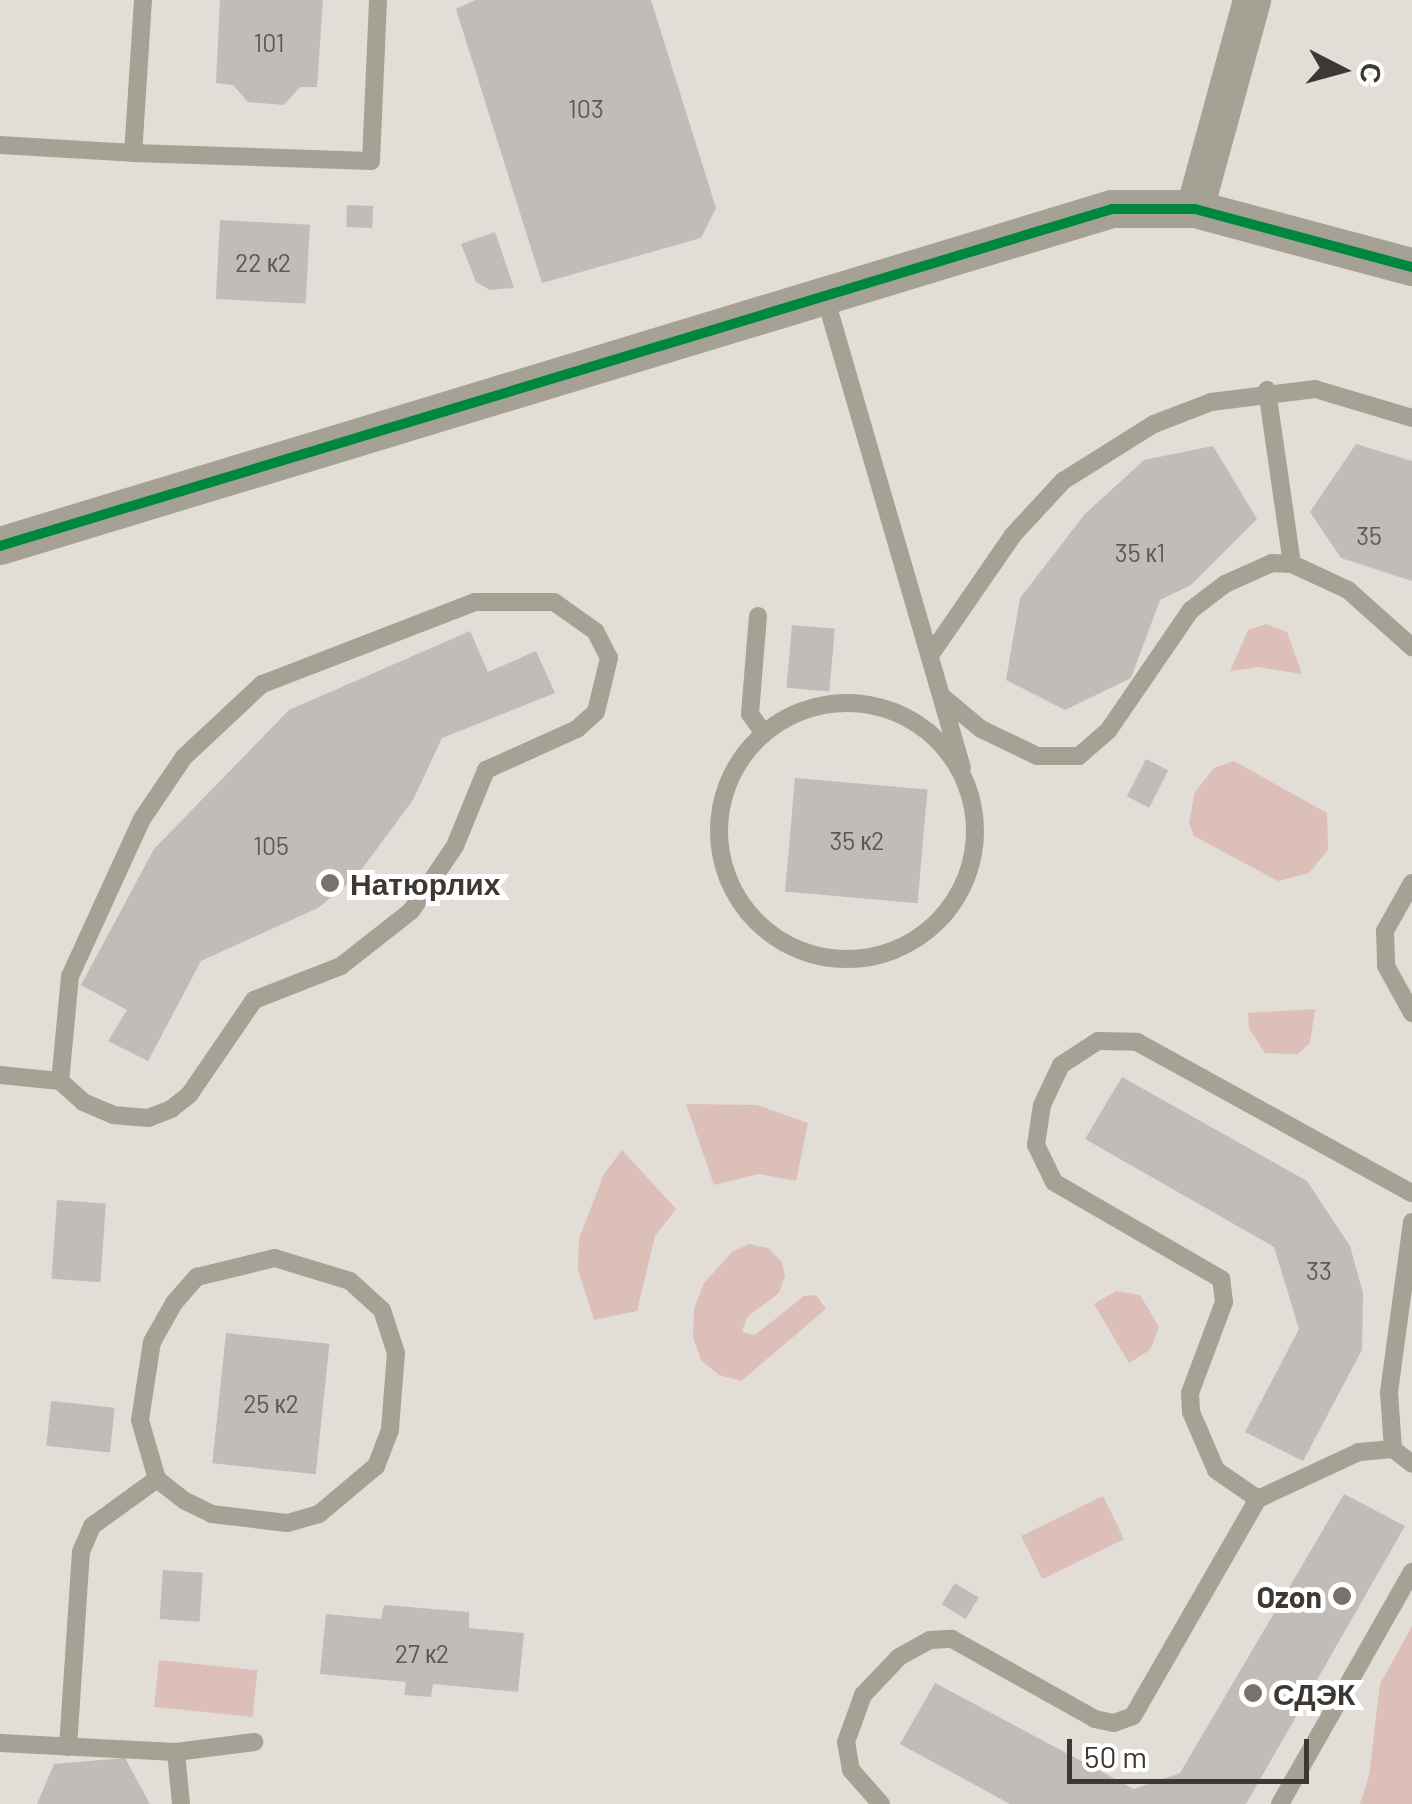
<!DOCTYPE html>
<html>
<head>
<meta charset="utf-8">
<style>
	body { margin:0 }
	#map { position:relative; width:1412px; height:1804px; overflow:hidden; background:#e3ddd7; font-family:Barlow,sans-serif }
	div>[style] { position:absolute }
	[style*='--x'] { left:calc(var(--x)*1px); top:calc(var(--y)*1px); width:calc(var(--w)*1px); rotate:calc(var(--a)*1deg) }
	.green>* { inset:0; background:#dbbfb8; transform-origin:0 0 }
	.building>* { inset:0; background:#c1bcb8; transform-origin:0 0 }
	.lane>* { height:18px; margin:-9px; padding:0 9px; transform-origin:9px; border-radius:9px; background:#a6a195 }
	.lane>.ring { margin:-9px; padding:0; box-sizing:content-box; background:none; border:18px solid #a6a195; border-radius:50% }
	.street>* { height:38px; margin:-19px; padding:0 19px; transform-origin:19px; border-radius:19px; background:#a6a195 }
	.cycleway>* { height:10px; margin:-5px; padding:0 5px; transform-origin:5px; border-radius:5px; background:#00873e }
	.dots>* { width:28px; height:28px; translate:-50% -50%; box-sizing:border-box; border:5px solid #fff; border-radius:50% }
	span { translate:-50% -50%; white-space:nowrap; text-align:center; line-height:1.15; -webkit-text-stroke:10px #fff; paint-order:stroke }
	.number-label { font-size:25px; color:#5e5954 }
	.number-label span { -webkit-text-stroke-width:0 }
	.poi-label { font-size:30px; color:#3d3833; font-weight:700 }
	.left { translate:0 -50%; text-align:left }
	.right { translate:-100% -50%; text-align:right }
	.north { position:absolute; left:1292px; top:20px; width:100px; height:100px; -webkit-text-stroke:8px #fff; paint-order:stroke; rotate:96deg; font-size:28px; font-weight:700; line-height:40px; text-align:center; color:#3d3833 }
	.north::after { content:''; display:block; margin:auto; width:35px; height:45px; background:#3d3833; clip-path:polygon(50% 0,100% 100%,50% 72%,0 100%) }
	.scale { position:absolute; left:1067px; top:1739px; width:242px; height:45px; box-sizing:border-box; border:5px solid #3d3833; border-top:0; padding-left:12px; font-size:30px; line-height:35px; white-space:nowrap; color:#3d3833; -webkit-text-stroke:8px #fff; paint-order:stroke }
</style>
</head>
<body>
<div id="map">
	<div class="green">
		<div style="clip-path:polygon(1266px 624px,1287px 632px,1302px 674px,1258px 667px,1230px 671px,1248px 630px)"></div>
		<div style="clip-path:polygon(1234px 761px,1327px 813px,1328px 850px,1309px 873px,1278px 881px,1194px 836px,1189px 823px,1195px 792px,1214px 768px)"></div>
		<div style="clip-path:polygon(1315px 1009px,1310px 1043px,1298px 1054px,1265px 1053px,1249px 1028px,1248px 1013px)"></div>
		<div style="clip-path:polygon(686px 1104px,757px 1105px,808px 1123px,796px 1181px,759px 1174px,714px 1185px)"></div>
		<div style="clip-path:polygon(622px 1150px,676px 1209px,655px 1236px,637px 1311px,594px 1320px,578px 1270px,579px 1239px,604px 1174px)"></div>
		<div style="clip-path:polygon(749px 1244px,768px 1248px,782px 1262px,785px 1276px,779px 1293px,747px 1317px,742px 1332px,755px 1335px,804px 1296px,816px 1295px,826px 1309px,741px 1381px,719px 1375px,701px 1360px,693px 1337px,694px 1309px,704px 1283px,732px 1252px)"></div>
		<div style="clip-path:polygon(1116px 1291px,1140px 1295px,1159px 1327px,1150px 1350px,1129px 1363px,1094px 1304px)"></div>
		<div style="left:1103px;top:1496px;width:48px;height:91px;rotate:64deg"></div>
		<div style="clip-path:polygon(1412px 1626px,1412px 1804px,1360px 1804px,1369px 1776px,1380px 1684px)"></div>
		<div style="left:159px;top:1660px;width:99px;height:47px;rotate:6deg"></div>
	</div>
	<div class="building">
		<div style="clip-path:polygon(220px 0,323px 0,317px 87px,300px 87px,284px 105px,248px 102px,233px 85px,216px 83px)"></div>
		<div style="clip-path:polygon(475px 0,651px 0,716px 208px,701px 238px,542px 283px,456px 9px)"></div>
		<div style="left:347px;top:205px;width:26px;height:22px;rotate:2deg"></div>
		<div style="left:220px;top:220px;width:90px;height:79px;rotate:3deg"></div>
		<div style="clip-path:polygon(495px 232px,514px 288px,490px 290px,476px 282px,461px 244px)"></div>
		<div style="clip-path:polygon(1356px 444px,1412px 461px,1412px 581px,1341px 558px,1310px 512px)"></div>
		<div style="clip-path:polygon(1213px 446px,1257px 519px,1191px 585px,1160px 600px,1131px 678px,1065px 710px,1006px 680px,1020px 598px,1085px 514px,1144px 460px)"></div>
		<div style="left:792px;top:625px;width:43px;height:63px;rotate:5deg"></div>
		<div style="clip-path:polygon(470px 631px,488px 672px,536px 651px,555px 693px,442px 738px,413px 800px,356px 877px,318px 908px,201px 961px,148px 1061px,108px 1041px,127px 1010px,81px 985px,154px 849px,289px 710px)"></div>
		<div style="left:1146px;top:759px;width:25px;height:42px;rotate:27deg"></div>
		<div style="left:795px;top:778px;width:133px;height:114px;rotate:5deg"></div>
		<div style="clip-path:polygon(1122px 1077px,1307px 1181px,1350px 1246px,1363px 1293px,1362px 1350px,1303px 1461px,1245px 1432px,1299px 1329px,1274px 1247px,1085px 1139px)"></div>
		<div style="left:57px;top:1200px;width:49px;height:79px;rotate:4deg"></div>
		<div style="left:226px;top:1333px;width:104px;height:131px;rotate:6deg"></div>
		<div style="left:51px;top:1401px;width:64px;height:45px;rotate:6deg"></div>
		<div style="clip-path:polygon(1344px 1494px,1405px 1526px,1246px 1804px,1010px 1804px,900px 1744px,935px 1683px,1134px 1789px,1180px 1773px)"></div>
		<div style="left:163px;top:1570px;width:40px;height:49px;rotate:4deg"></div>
		<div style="left:955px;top:1583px;width:28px;height:25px;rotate:32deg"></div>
		<div style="clip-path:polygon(384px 1605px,469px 1612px,469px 1628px,524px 1633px,518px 1692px,433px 1684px,431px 1697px,404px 1695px,406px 1682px,320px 1674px,326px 1614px,381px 1619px)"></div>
		<div style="clip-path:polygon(125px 1758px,150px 1804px,37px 1804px,54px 1764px)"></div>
	</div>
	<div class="lane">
		<div style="--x:143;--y:0;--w:153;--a:93.7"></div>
		<div style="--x:133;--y:153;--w:238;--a:1.9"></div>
		<div style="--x:371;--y:161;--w:161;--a:-87.5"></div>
		<div style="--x:0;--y:145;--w:133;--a:3.4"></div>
		<div style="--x:824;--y:293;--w:494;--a:73.8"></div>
		<div style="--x:1292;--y:564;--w:62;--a:24.9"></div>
		<div style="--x:1348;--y:590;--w:86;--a:41.7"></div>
		<div style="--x:758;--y:616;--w:98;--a:94.7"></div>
		<div style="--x:750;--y:714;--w:24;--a:54"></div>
		<div style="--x:931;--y:654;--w:145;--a:-55.4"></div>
		<div style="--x:1013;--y:535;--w:74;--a:-47.2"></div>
		<div style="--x:1063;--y:481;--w:107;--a:-32.1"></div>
		<div style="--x:1154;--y:424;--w:61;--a:-21.1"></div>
		<div style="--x:1211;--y:402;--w:105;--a:-7.1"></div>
		<div style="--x:1315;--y:389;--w:101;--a:16.6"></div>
		<div style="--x:945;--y:699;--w:47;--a:39.8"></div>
		<div style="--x:981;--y:729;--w:62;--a:25.7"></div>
		<div style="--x:1037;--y:756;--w:42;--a:0"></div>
		<div style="--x:1079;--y:756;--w:38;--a:-41"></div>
		<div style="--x:1108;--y:731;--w:147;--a:-55.6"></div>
		<div style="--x:1191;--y:610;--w:43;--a:-37.4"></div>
		<div style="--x:1225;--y:584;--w:51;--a:-24.1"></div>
		<div style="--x:1272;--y:563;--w:20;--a:3"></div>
		<div style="--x:1292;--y:564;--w:176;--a:-98.2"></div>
		<div class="ring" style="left:719px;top:703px;width:238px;height:238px"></div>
		<div style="--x:1412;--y:883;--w:55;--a:119.4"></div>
		<div style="--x:1385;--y:931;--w:35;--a:88"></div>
		<div style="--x:1386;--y:966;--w:54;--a:61"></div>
		<div style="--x:0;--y:1075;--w:60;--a:5.7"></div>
		<div style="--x:60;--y:1081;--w:31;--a:42"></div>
		<div style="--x:83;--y:1102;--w:33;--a:23"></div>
		<div style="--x:113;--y:1115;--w:35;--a:5"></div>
		<div style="--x:148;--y:1118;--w:25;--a:-21"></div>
		<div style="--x:171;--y:1109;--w:23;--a:-38"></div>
		<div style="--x:189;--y:1095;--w:115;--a:-55.6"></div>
		<div style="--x:254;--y:1000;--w:93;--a:-21.3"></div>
		<div style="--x:341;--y:966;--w:89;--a:-38.2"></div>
		<div style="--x:411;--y:911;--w:78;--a:-55.9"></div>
		<div style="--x:455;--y:846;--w:82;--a:-67.8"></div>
		<div style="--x:486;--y:770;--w:100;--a:-24.3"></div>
		<div style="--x:577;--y:729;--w:25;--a:-42"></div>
		<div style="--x:596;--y:712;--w:56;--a:-76.5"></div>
		<div style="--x:609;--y:658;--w:30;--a:-117"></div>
		<div style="--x:595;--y:631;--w:50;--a:-144.7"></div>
		<div style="--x:554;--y:602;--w:79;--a:180"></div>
		<div style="--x:475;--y:602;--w:228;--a:158.9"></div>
		<div style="--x:262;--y:684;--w:107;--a:136.9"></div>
		<div style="--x:184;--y:757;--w:75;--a:124.1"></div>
		<div style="--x:142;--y:819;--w:173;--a:114.6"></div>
		<div style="--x:70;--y:976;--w:105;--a:95.4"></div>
		<div style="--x:1412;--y:1222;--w:172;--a:97.7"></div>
		<div style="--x:1389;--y:1392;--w:57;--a:86"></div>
		<div style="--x:1393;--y:1449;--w:24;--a:38"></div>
		<div style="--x:275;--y:1258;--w:78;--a:17"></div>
		<div style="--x:350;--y:1281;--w:43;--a:42.2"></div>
		<div style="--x:382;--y:1310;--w:45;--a:72"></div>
		<div style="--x:396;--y:1353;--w:77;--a:94.5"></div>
		<div style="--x:390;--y:1430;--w:39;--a:111"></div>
		<div style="--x:376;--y:1466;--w:75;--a:139.9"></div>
		<div style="--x:319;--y:1514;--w:33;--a:164"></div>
		<div style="--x:287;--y:1523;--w:76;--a:-173.2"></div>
		<div style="--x:212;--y:1514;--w:30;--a:-154"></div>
		<div style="--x:185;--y:1501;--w:36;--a:-142"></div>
		<div style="--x:157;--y:1479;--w:61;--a:-106.1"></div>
		<div style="--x:140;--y:1420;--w:79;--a:-81.3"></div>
		<div style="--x:152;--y:1342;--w:45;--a:-60.6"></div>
		<div style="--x:174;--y:1303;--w:35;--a:-49"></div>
		<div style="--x:197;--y:1277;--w:80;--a:-13.7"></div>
		<div style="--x:1258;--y:1499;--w:51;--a:-145.4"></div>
		<div style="--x:1216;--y:1470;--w:63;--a:-113.3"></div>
		<div style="--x:1191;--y:1412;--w:19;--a:-93"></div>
		<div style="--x:1190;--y:1393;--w:97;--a:-69.5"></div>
		<div style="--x:1224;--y:1302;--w:23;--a:-97"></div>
		<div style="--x:1221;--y:1279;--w:193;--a:-149.9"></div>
		<div style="--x:1054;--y:1182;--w:41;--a:-115.9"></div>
		<div style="--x:1036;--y:1145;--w:40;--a:-81.5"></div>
		<div style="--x:1042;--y:1105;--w:44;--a:-64.6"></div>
		<div style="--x:1061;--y:1065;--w:44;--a:-33"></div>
		<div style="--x:1098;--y:1041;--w:39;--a:1"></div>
		<div style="--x:1137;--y:1042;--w:314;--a:28.8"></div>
		<div style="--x:0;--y:1743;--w:176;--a:2.9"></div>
		<div style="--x:176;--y:1752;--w:79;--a:-7.3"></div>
		<div style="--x:68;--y:1747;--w:195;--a:-86.2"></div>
		<div style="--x:81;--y:1552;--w:28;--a:-67"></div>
		<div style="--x:92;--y:1526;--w:80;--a:-35.9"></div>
		<div style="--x:176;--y:1752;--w:52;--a:84.5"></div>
		<div style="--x:881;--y:1804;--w:45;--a:-131.4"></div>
		<div style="--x:851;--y:1770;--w:28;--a:-100"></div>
		<div style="--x:846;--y:1742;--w:50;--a:-70.1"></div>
		<div style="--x:863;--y:1695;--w:52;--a:-46.5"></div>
		<div style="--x:899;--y:1657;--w:35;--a:-29"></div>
		<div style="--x:930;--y:1640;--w:22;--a:-3"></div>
		<div style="--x:952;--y:1639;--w:164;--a:29.2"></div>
		<div style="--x:1095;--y:1719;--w:19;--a:12"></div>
		<div style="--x:1114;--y:1723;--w:20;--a:-20"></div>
		<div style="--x:1133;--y:1716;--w:250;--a:-60.1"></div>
		<div style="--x:1258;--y:1499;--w:111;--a:-25"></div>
		<div style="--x:1359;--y:1452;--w:34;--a:-5"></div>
		<div style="--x:1280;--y:1804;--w:267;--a:-60.4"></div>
	</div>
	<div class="street">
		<div style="--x:1195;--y:209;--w:217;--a:-74.7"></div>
		<div style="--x:0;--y:546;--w:1162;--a:-16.86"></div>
		<div style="--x:1112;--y:209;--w:83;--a:0"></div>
		<div style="--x:1195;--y:209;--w:225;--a:15"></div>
	</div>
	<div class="cycleway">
		<div style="--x:0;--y:546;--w:1162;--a:-16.86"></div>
		<div style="--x:1112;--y:209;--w:83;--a:0"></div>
		<div style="--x:1195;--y:209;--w:225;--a:15"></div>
	</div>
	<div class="dots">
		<div style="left:330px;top:883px;background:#77726c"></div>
		<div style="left:1342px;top:1596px;background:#77726c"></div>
		<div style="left:1253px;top:1693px;background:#77726c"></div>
	</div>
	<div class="number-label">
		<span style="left:269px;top:42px">101</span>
		<span style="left:586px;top:108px">103</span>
		<span style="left:263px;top:262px">22 к2</span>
		<span style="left:1369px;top:535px">35</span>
		<span style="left:1140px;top:552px">35 к1</span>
		<span style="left:857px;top:840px">35 к2</span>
		<span style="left:271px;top:845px">105</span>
		<span style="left:1319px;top:1270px">33</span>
		<span style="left:271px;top:1403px">25 к2</span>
		<span style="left:422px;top:1653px">27 к2</span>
	</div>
	<div class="poi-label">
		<span class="left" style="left:350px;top:883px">Натюрлих</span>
		<span class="right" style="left:1322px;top:1596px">Ozon</span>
		<span class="left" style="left:1273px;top:1693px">СДЭК</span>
	</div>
	<div class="north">С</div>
	<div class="scale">50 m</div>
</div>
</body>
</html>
